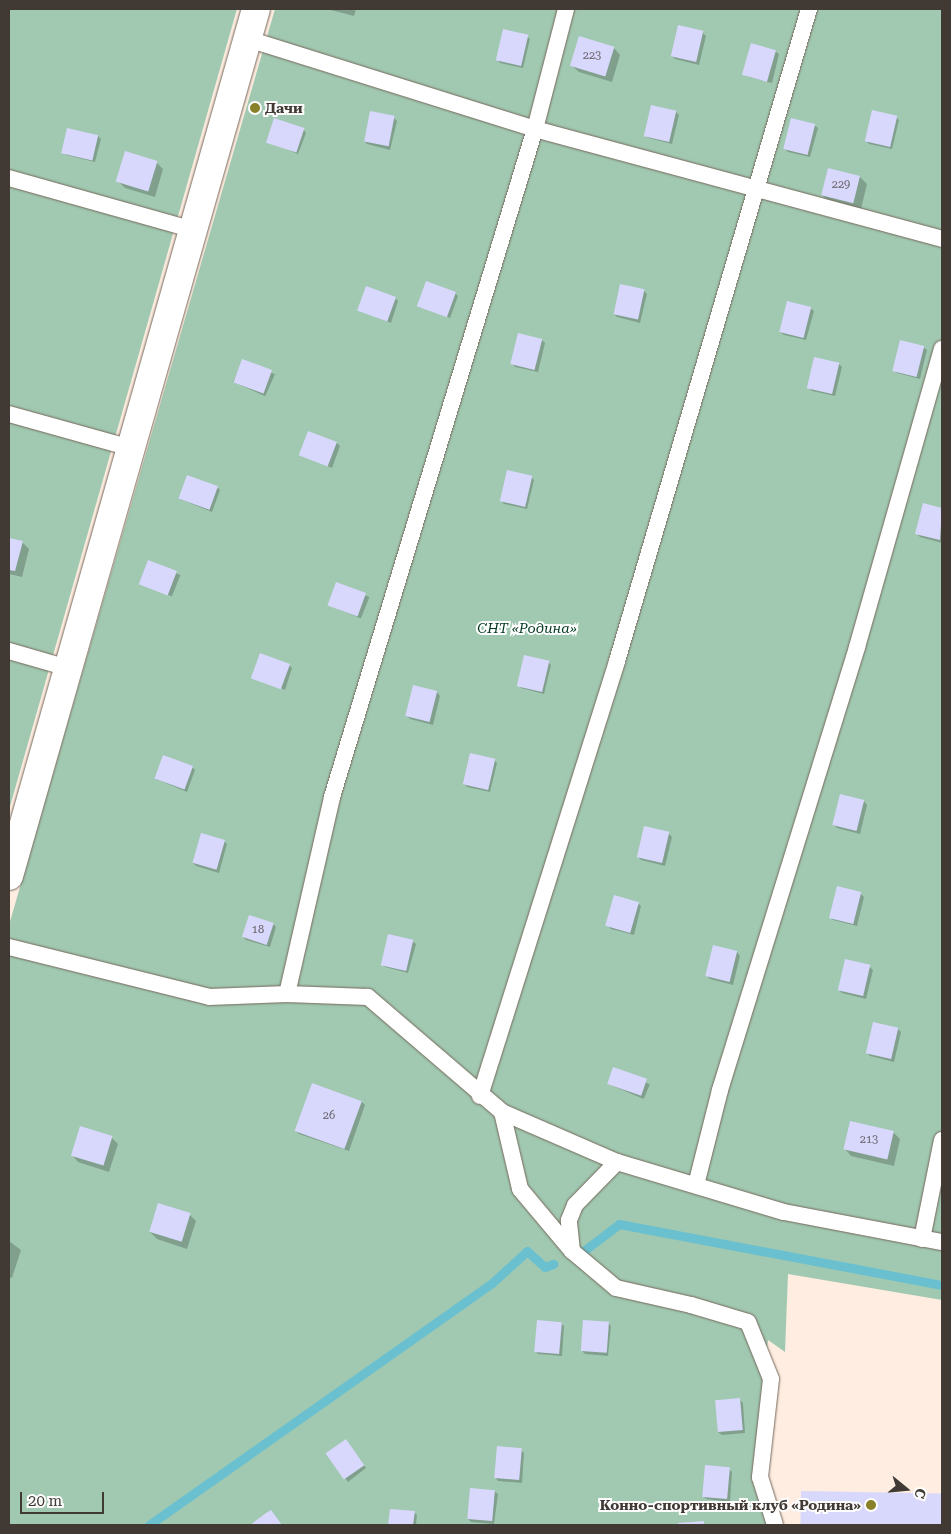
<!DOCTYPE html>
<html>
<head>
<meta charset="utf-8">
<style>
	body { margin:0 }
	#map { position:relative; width:951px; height:1534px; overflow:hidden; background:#feede0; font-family:"Roboto Serif",serif }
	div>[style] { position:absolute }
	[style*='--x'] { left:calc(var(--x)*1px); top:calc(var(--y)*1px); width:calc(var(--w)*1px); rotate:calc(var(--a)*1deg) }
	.green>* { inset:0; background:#a1c9b1 }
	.shadow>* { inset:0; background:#0003; transform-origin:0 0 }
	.stream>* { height:9px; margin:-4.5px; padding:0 4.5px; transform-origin:4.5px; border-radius:4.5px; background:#6bc0d0 }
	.building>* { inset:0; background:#d8d7fc; transform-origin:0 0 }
	.roads { filter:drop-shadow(0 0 1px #76685c) drop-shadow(0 0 1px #76685c) }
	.service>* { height:16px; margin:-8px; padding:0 8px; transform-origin:8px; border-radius:8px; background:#fff }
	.tertiary>* { height:28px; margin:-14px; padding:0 14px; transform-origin:14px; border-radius:14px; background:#fff }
	.dots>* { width:14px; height:14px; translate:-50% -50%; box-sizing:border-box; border:2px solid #fdfdfd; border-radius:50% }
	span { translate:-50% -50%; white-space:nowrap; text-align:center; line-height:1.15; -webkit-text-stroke:4px #fdfdfd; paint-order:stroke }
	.number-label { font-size:11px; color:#666066 }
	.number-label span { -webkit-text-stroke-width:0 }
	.poi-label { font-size:14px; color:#403934; font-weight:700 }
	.left { translate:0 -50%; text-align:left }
	.right { translate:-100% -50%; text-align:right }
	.park-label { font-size:14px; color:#023820; font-style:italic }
	.frame { position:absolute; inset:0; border:10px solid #403934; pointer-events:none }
	.north { position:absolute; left:881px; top:1464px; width:50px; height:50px; -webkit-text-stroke:4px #fdfdfd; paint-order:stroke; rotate:107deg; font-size:14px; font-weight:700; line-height:20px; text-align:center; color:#403934 }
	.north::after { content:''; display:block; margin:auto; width:18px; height:22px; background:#403934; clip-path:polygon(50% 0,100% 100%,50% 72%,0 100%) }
	.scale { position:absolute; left:20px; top:1492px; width:84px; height:22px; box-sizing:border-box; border:2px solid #403934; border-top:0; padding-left:6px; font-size:15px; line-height:18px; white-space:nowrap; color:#403934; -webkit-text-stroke:4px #fdfdfd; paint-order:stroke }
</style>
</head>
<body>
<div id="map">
	<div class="green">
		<div style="clip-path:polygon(9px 9px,237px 9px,9px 810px)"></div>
		<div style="clip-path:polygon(275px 9px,942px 9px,942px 1300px,788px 1274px,785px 1352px,768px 1340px,752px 1479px,767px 1525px,9px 1525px,9px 925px)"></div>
	</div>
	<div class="shadow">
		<div style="clip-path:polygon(327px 9px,356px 9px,354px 16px)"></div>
		<div style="clip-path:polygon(679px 27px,703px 33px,706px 36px,699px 65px,675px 59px,672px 56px)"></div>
		<div style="clip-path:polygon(527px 36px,530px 39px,523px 68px,500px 63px,497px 59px)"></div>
		<div style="clip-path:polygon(614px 48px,620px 55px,612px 82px,579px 72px,572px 66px)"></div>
		<div style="clip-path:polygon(775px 51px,779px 54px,772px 83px,749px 77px,746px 74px)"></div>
		<div style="clip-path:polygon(676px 112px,679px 115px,672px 144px,648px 138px,645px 135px)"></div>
		<div style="clip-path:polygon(896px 117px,899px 120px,892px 149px,869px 144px,866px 141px)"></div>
		<div style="clip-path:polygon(394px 118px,397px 121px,390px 150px,367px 144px,364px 141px)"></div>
		<div style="clip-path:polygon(814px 125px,818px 128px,810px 157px,788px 152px,784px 148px)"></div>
		<div style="clip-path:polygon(303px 129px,306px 133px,298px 154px,267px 141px)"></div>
		<div style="clip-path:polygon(98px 136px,101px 139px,95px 162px,66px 155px,63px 152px)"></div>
		<div style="clip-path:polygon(156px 162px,163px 169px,155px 197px,125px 188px,118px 181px)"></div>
		<div style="clip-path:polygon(860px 177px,867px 184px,861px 209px,829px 202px,822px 195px)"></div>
		<div style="clip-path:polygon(621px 285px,644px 291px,647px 294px,640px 323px,617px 317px,614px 314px)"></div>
		<div style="clip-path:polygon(455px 293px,458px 296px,450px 318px,418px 305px)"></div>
		<div style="clip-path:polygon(395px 298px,398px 301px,391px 323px,359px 310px)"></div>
		<div style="clip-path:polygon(810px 308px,814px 311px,806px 340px,784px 335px,780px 332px)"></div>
		<div style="clip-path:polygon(542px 340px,545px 343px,538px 372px,515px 367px,512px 363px)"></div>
		<div style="clip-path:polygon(923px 347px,927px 350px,920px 379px,897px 373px,894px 370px)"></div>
		<div style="left:243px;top:360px;width:35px;height:24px;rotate:24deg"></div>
		<div style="clip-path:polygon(839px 364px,842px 367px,835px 396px,812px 391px,809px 388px)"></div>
		<div style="clip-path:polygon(337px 443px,340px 446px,332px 468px,301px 455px)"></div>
		<div style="clip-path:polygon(531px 477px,534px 480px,527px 509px,504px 504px,501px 501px)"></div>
		<div style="clip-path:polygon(217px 487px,220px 490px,212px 512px,180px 499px)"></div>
		<div style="clip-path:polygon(924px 505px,942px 509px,942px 543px,920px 537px,917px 534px)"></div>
		<div style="clip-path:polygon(9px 539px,22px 542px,29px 549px,22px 577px,9px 574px)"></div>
		<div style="left:148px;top:562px;width:35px;height:23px;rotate:22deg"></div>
		<div style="left:337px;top:584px;width:35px;height:23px;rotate:22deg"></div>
		<div style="clip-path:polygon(548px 662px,551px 665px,544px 694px,521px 688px,518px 685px)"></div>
		<div style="clip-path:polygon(289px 665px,292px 668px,285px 690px,253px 677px)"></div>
		<div style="clip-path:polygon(414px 687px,437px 692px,440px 696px,433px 725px,410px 719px,407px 716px)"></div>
		<div style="clip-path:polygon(494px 760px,497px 763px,490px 792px,467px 787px,464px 784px)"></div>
		<div style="clip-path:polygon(192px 767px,195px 770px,187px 792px,156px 779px)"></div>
		<div style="clip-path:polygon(864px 801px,867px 805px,860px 834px,837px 828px,834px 825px)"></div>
		<div style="clip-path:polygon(645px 828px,669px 834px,672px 837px,665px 866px,641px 860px,638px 857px)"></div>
		<div style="clip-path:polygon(224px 841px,227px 844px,219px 873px,196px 866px,193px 863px)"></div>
		<div style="clip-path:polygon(837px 888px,861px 894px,864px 897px,857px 926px,833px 920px,830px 917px)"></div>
		<div style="clip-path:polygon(638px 903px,641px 906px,634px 935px,611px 929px,608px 926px)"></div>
		<div style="clip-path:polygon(273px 924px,276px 927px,270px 947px,246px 940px,243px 937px)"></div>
		<div style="clip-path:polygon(412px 941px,416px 944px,408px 973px,385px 967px,382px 964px)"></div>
		<div style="clip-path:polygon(714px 947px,737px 952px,740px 956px,733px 985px,710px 979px,707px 976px)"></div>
		<div style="clip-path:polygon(870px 967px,873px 970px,866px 999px,842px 993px,839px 990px)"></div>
		<div style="clip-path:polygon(898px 1029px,901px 1032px,894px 1062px,870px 1056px,867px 1053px)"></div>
		<div style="left:614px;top:1069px;width:39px;height:16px;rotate:23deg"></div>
		<div style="clip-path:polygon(362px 1102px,365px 1105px,349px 1151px,299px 1134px,296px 1131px)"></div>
		<div style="clip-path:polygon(894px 1133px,900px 1139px,894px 1166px,851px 1156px,845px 1149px)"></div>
		<div style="clip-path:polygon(111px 1137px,118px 1144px,109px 1172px,78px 1162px,72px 1155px)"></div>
		<div style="clip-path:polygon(189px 1214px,196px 1221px,187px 1249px,157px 1239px,150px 1232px)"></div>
		<div style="clip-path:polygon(9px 1241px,21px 1250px,12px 1278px,9px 1277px)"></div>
		<div style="clip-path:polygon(561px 1323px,564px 1326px,562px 1356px,538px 1354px,535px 1351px)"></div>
		<div style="clip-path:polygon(608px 1323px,611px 1326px,608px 1356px,585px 1354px,582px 1351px)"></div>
		<div style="clip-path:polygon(739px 1399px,743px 1403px,745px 1433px,722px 1435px,718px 1432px)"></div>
		<div style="clip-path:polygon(348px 1443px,366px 1468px,348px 1482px,327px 1454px)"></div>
		<div style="clip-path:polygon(521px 1450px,524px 1453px,522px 1483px,498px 1481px,495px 1477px)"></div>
		<div style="clip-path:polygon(729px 1469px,732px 1472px,730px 1502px,706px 1499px,703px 1496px)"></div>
		<div style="clip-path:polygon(494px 1491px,498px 1494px,494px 1524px,471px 1522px,468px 1519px)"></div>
		<div style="left:802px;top:1492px;width:140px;height:33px;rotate:1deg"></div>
		<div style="clip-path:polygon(391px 1510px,414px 1512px,417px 1515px,416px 1525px,389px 1525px)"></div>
	</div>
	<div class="stream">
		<div style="--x:581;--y:1253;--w:48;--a:-37.3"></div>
		<div style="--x:619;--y:1224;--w:329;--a:10.7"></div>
		<div style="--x:149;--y:1525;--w:420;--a:-35.2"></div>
		<div style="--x:492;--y:1283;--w:47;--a:-42.4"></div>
		<div style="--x:527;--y:1251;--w:24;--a:42"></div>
		<div style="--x:545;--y:1267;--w:9;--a:-21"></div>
	</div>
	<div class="building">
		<div style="left:678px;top:25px;width:26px;height:32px;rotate:13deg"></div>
		<div style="left:503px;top:29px;width:26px;height:32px;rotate:13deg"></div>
		<div style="left:579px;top:36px;width:37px;height:31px;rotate:17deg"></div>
		<div style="left:751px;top:43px;width:26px;height:33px;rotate:16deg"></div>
		<div style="left:651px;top:105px;width:26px;height:32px;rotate:13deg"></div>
		<div style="left:872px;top:110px;width:26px;height:32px;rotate:13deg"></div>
		<div style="left:370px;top:111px;width:25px;height:31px;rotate:11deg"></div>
		<div style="left:274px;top:118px;width:32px;height:26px;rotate:18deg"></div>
		<div style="left:791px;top:118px;width:25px;height:32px;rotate:14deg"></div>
		<div style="left:67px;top:128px;width:32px;height:26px;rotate:13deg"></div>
		<div style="left:125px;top:151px;width:34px;height:32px;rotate:17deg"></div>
		<div style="left:828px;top:168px;width:33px;height:28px;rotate:14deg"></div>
		<div style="left:426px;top:281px;width:32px;height:27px;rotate:20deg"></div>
		<div style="left:620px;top:284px;width:25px;height:31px;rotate:12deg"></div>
		<div style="left:366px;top:286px;width:32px;height:26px;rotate:20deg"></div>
		<div style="left:787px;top:301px;width:25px;height:32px;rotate:14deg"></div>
		<div style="left:518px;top:333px;width:25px;height:32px;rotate:14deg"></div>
		<div style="left:900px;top:340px;width:25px;height:32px;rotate:14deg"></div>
		<div style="left:814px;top:357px;width:26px;height:32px;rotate:13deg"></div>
		<div style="left:242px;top:359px;width:32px;height:25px;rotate:20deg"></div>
		<div style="left:308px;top:431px;width:31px;height:26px;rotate:21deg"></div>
		<div style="left:507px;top:470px;width:26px;height:32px;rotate:13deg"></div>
		<div style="left:187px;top:475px;width:33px;height:25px;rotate:20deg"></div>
		<div style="clip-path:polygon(923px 503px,942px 508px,940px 540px,915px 534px)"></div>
		<div style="clip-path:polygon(9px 538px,23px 541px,15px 571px,9px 570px)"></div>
		<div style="left:148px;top:560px;width:31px;height:26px;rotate:21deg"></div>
		<div style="left:336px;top:582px;width:32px;height:25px;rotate:20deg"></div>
		<div style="left:260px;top:653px;width:32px;height:27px;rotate:20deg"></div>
		<div style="left:524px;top:655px;width:26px;height:32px;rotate:13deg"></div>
		<div style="left:413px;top:685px;width:25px;height:32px;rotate:14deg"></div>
		<div style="left:470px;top:753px;width:26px;height:32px;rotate:13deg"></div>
		<div style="left:163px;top:755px;width:32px;height:25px;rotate:20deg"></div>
		<div style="left:840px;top:794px;width:25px;height:32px;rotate:14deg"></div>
		<div style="left:644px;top:826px;width:26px;height:32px;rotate:13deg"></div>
		<div style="left:201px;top:833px;width:25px;height:31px;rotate:16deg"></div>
		<div style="left:837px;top:886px;width:25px;height:33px;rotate:14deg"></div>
		<div style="left:614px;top:895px;width:26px;height:32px;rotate:16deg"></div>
		<div style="left:249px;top:915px;width:26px;height:23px;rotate:18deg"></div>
		<div style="left:388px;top:934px;width:26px;height:32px;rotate:13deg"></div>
		<div style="left:713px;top:945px;width:25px;height:32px;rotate:14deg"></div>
		<div style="left:845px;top:959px;width:26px;height:32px;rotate:13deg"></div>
		<div style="left:873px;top:1022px;width:26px;height:32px;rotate:13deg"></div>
		<div style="left:613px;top:1067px;width:36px;height:18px;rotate:19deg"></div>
		<div style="left:312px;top:1083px;width:53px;height:51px;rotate:20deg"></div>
		<div style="left:850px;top:1121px;width:45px;height:29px;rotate:13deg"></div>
		<div style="left:80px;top:1126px;width:34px;height:31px;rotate:17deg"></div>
		<div style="left:158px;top:1203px;width:34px;height:30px;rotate:17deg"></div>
		<div style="left:537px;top:1320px;width:25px;height:32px;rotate:5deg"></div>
		<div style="left:583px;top:1320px;width:26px;height:31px;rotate:4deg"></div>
		<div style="left:740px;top:1398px;width:32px;height:25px;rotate:85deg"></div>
		<div style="left:346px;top:1439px;width:32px;height:25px;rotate:55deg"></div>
		<div style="left:497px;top:1446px;width:25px;height:32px;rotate:5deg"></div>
		<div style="left:705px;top:1465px;width:25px;height:32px;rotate:5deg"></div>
		<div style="left:470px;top:1488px;width:25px;height:31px;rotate:5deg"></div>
		<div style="left:801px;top:1491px;width:141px;height:34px;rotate:1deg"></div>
		<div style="clip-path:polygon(390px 1509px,415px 1511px,413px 1525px,388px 1525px)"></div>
		<div style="clip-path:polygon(271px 1510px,282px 1525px,250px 1525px,266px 1513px)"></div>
		<div style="clip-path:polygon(704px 1521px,704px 1525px,678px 1525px,678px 1523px)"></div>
	</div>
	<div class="roads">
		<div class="service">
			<div style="--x:248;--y:39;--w:301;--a:17.4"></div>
			<div style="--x:535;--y:129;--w:422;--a:15.1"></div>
			<div style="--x:9;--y:178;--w:192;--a:15.7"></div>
			<div style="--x:9;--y:414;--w:127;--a:15.6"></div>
			<div style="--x:9;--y:651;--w:61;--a:16.1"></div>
			<div style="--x:9;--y:947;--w:206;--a:14"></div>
			<div style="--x:209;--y:997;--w:78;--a:-2.2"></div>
			<div style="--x:287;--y:994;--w:81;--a:2.1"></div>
			<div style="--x:368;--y:997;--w:177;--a:40.6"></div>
			<div style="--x:502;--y:1112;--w:125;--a:23.5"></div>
			<div style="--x:617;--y:1162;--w:174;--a:16.7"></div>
			<div style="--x:784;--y:1212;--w:161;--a:10.8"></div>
			<div style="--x:287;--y:994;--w:202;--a:-77.1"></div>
			<div style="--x:332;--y:797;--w:698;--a:-73.1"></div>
			<div style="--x:535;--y:129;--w:124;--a:-75.5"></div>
			<div style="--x:480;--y:1096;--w:456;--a:-72.5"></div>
			<div style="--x:617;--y:661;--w:680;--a:-73.59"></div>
			<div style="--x:502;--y:1112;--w:79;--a:76.8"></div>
			<div style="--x:520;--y:1189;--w:81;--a:50"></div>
			<div style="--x:572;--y:1251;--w:57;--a:40.1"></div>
			<div style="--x:616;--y:1288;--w:77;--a:12.8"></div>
			<div style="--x:691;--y:1305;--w:59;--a:16.6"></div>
			<div style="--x:748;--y:1322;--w:61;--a:68"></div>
			<div style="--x:771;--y:1379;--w:99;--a:96.4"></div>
			<div style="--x:760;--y:1477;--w:50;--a:72.6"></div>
			<div style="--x:696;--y:1185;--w:98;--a:-75.8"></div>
			<div style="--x:720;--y:1090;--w:464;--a:-72.8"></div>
			<div style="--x:857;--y:647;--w:310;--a:-74.1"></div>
			<div style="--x:922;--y:1239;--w:101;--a:-78.6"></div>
			<div style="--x:572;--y:1251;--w:31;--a:-96"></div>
			<div style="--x:569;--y:1220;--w:16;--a:-68"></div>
			<div style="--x:575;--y:1205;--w:60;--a:-45.7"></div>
		</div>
		<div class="tertiary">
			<div style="--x:9;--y:876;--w:901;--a:-74.1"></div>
		</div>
	</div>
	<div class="dots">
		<div style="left:255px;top:108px;background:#888129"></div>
		<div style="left:871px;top:1505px;background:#888129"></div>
	</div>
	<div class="number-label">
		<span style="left:592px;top:56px">223</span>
		<span style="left:841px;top:185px">229</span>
		<span style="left:258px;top:930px">18</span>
		<span style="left:329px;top:1116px">26</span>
		<span style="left:869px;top:1140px">213</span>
	</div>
	<div class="poi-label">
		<span class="left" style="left:265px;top:108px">Дачи</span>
		<span class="right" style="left:861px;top:1505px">Конно-спортивный клуб «Родина»</span>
	</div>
	<div class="park-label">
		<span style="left:527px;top:628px">СНТ «Родина»</span>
	</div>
	<div class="frame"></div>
	<div class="north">С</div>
	<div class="scale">20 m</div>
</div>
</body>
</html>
